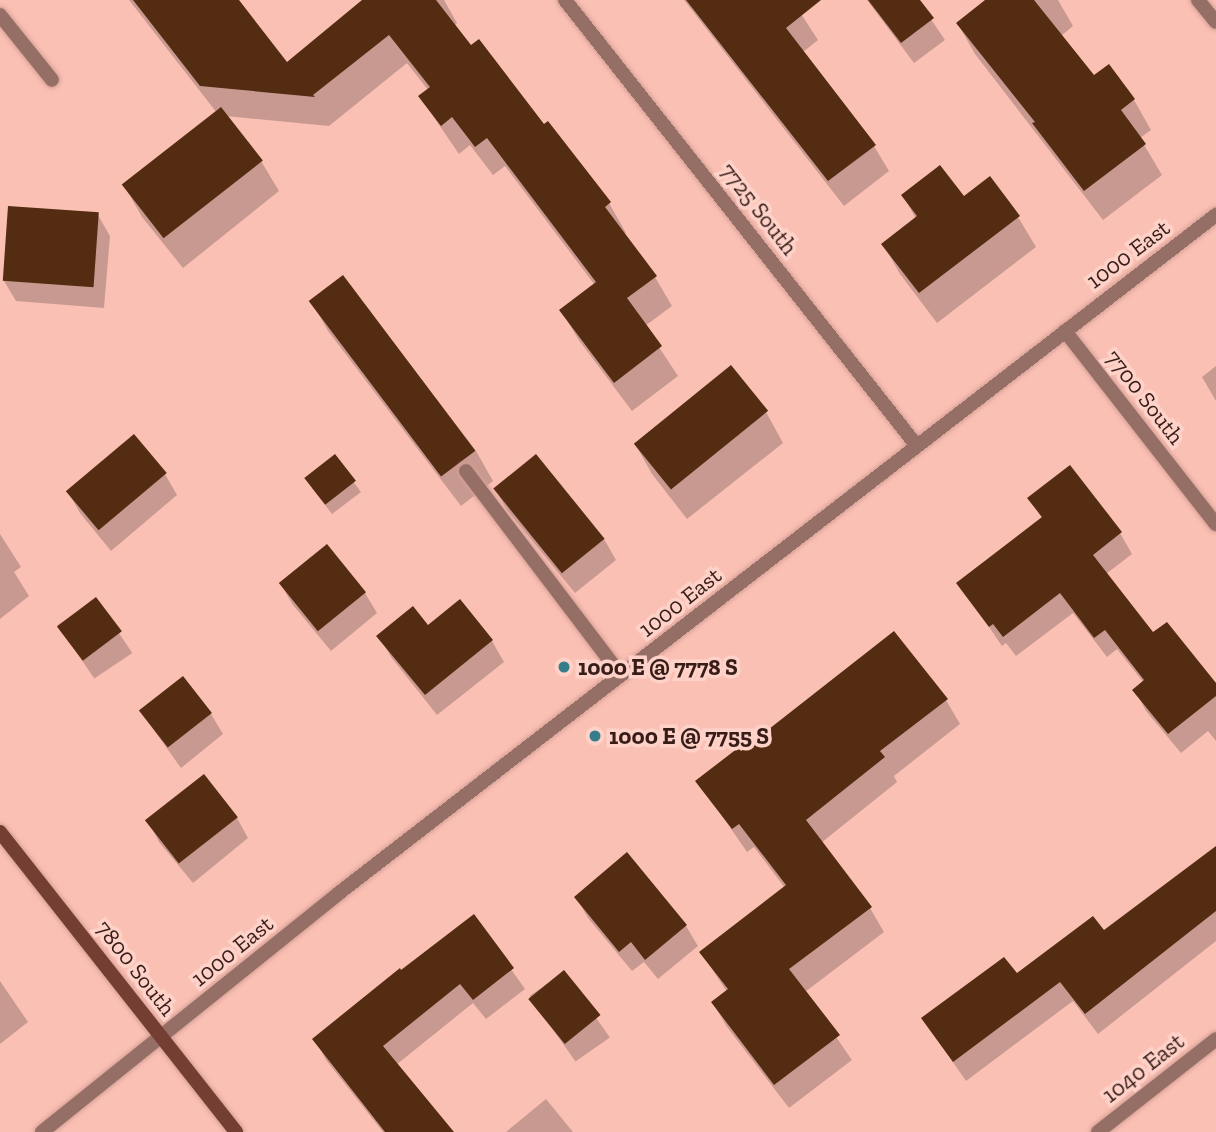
<!DOCTYPE html>
<html>
<head>
<meta charset="utf-8">
<style>
	body { margin:0 }
	#map { position:relative; width:1216px; height:1132px; overflow:hidden; background:#fbc0b4; font-family:"Zilla Slab",serif }
	div>[style] { position:absolute }
	[style*='--x'] { left:calc(var(--x)*1px); top:calc(var(--y)*1px); width:calc(var(--w)*1px); rotate:calc(var(--a)*1deg) }
	.shadow>* { inset:0; background:#0003; transform-origin:0 0 }
	.building>* { inset:0; background:#532c11; transform-origin:0 0 }
	.roads { filter:drop-shadow(0 0 2px #d49f95) drop-shadow(0 0 2px #d49f95) }
	.service>* { height:14px; margin:-7px; padding:0 7px; transform-origin:7px; border-radius:7px; background:#956e65 }
	.minor>* { height:14px; margin:-7px; padding:0 7px; transform-origin:7px; border-radius:7px; background:#956e65 }
	.tertiary>* { height:14px; margin:-7px; padding:0 7px; transform-origin:7px; border-radius:7px; background:#956e65 }
	.secondary>* { height:14px; margin:-7px; padding:0 7px; transform-origin:7px; border-radius:7px; background:#753e33 }
	.dots>* { width:19px; height:19px; translate:-50% -50%; box-sizing:border-box; border:4px solid #fed2c8; border-radius:50% }
	span { translate:-50% -50%; white-space:nowrap; text-align:center; line-height:1.15; -webkit-text-stroke:7px #fed2c8; paint-order:stroke }
	.street-label { font-size:23px; color:#371c17 }
	.poi-label { font-size:23px; color:#371c17; font-weight:700 }
	.left { translate:0 -50%; text-align:left }
</style>
</head>
<body>
<div id="map">
	<div class="shadow">
		<div style="clip-path:polygon(129px 0,236px 0,287px 65px,366px 0,444px 0,457px 23px,454px 26px,471px 47px,543px 127px,548px 123px,609px 203px,626px 233px,623px 235px,655px 277px,672px 306px,645px 326px,678px 376px,632px 411px,578px 339px,561px 310px,594px 284px,505px 166px,493px 175px,470px 145px,459px 154px,420px 97px,428px 90px,407px 63px,329px 126px,225px 116px,261px 161px,279px 191px,183px 268px,142px 217px,125px 187px,217px 113px)"></div>
		<div style="clip-path:polygon(684px 0,792px 0,818px 40px,803px 52px,874px 146px,889px 171px,844px 206px)"></div>
		<div style="clip-path:polygon(867px 0,918px 0,945px 40px,914px 63px)"></div>
		<div style="clip-path:polygon(987px 0,1058px 0,1073px 26px,1061px 36px,1094px 78px,1134px 100px,1151px 130px,1140px 138px,1162px 175px,1103px 220px,975px 54px,958px 24px)"></div>
		<div style="clip-path:polygon(989px 179px,1018px 217px,1036px 247px,937px 323px,900px 274px,883px 244px,916px 219px,903px 195px,964px 198px)"></div>
		<div style="clip-path:polygon(98px 215px,110px 236px,104px 308px,16px 301px,4px 281px)"></div>
		<div style="clip-path:polygon(343px 277px,476px 451px,493px 481px,461px 506px,328px 331px,311px 301px)"></div>
		<div style="clip-path:polygon(1216px 366px,1216px 401px,1202px 377px)"></div>
		<div style="clip-path:polygon(766px 412px,783px 443px,687px 519px,652px 474px,635px 444px)"></div>
		<div style="clip-path:polygon(535px 456px,604px 539px,616px 560px,575px 593px,507px 510px,495px 489px)"></div>
		<div style="clip-path:polygon(335px 457px,361px 492px,332px 514px,312px 488px)"></div>
		<div style="clip-path:polygon(165px 474px,177px 495px,111px 551px,80px 513px,68px 492px)"></div>
		<div style="clip-path:polygon(1030px 498px,1120px 533px,1132px 554px,1106px 574px,1153px 635px,1216px 686px,1216px 741px,1208px 731px,1181px 753px,1146px 711px,1135px 690px,1144px 683px,1117px 649px,1107px 657px,1073px 613px,1016px 656px,1006px 643px,1002px 646px,959px 583px,1042px 519px)"></div>
		<div style="clip-path:polygon(0 534px,21px 567px,14px 572px,29px 596px,0 619px)"></div>
		<div style="clip-path:polygon(281px 585px,365px 593px,377px 613px,331px 651px,293px 605px)"></div>
		<div style="left:96px;top:599px;width:65px;height:46px;rotate:56deg"></div>
		<div style="clip-path:polygon(460px 601px,492px 641px,504px 662px,437px 715px,391px 657px,379px 636px,428px 627px)"></div>
		<div style="clip-path:polygon(946px 700px,960px 724px,894px 776px,897px 782px,821px 843px,870px 908px,884px 932px,805px 992px,852px 1060px,789px 1108px,727px 1027px,713px 1003px,727px 992px,701px 952px,785px 888px,754px 847px,747px 852px,698px 781px,740px 754px)"></div>
		<div style="clip-path:polygon(141px 712px,211px 714px,223px 734px,181px 768px)"></div>
		<div style="clip-path:polygon(237px 818px,248px 838px,193px 883px,159px 842px,148px 821px)"></div>
		<div style="clip-path:polygon(1216px 848px,1216px 941px,1098px 1034px,1073px 1001px,966px 1081px,923px 1019px,1104px 933px)"></div>
		<div style="clip-path:polygon(576px 897px,686px 926px,698px 946px,658px 979px,644px 962px,632px 971px,588px 918px)"></div>
		<div style="clip-path:polygon(474px 917px,525px 989px,486px 1019px,473px 1003px,396px 1065px,452px 1132px,383px 1132px,326px 1060px,315px 1039px)"></div>
		<div style="left:564px;top:972px;width:80px;height:42px;rotate:55deg"></div>
		<div style="clip-path:polygon(0 981px,28px 1022px,0 1044px)"></div>
		<div style="clip-path:polygon(546px 1099px,573px 1132px,506px 1132px)"></div>
	</div>
	<div class="building">
		<div style="clip-path:polygon(133px 0,239px 0,287px 62px,362px 0,436px 0,471px 45px,479px 39px,544px 124px,548px 121px,611px 202px,605px 207px,657px 276px,627px 298px,662px 346px,614px 383px,559px 310px,596px 282px,487px 138px,475px 147px,452px 117px,441px 126px,418px 96px,430px 87px,389px 35px,313px 95px,315px 97px,200px 86px)"></div>
		<div style="clip-path:polygon(686px 0,821px 0,786px 28px,876px 145px,828px 181px)"></div>
		<div style="clip-path:polygon(868px 0,920px 0,934px 18px,901px 43px)"></div>
		<div style="clip-path:polygon(985px 0,1034px 0,1094px 75px,1109px 64px,1135px 99px,1121px 110px,1146px 144px,1084px 191px,1032px 123px,1035px 122px,956px 23px)"></div>
		<div style="left:221px;top:107px;width:68px;height:126px;rotate:52deg"></div>
		<div style="clip-path:polygon(940px 165px,964px 196px,990px 176px,1020px 216px,919px 293px,881px 244px,917px 216px,901px 195px)"></div>
		<div style="left:8px;top:206px;width:91px;height:75px;rotate:4deg"></div>
		<div style="left:343px;top:275px;width:220px;height:43px;rotate:53deg"></div>
		<div style="left:731px;top:365px;width:59px;height:125px;rotate:51deg"></div>
		<div style="left:134px;top:434px;width:51px;height:89px;rotate:50deg"></div>
		<div style="left:335px;top:454px;width:34px;height:39px;rotate:52deg"></div>
		<div style="left:536px;top:454px;width:109px;height:55px;rotate:51deg"></div>
		<div style="clip-path:polygon(1070px 465px,1122px 532px,1093px 555px,1153px 632px,1167px 622px,1216px 683px,1216px 696px,1168px 734px,1132px 690px,1144px 680px,1105px 630px,1094px 638px,1060px 593px,1003px 637px,993px 624px,989px 627px,956px 583px,1042px 517px,1027px 498px)"></div>
		<div style="left:327px;top:544px;width:62px;height:62px;rotate:51deg"></div>
		<div style="left:96px;top:597px;width:43px;height:49px;rotate:53deg"></div>
		<div style="clip-path:polygon(460px 599px,493px 640px,425px 695px,376px 636px,413px 606px,428px 625px)"></div>
		<div style="clip-path:polygon(894px 631px,948px 699px,880px 751px,885px 757px,806px 820px,872px 907px,789px 969px,840px 1035px,774px 1085px,711px 1002px,728px 989px,699px 952px,786px 885px,739px 824px,732px 829px,695px 781px,738px 748px,741px 751px)"></div>
		<div style="left:183px;top:676px;width:47px;height:56px;rotate:52deg"></div>
		<div style="left:204px;top:774px;width:55px;height:75px;rotate:52deg"></div>
		<div style="clip-path:polygon(1216px 846px,1216px 911px,1085px 1014px,1060px 982px,953px 1062px,921px 1018px,1004px 957px,1017px 973px,1093px 916px,1104px 930px)"></div>
		<div style="clip-path:polygon(627px 852px,687px 925px,645px 960px,631px 942px,619px 952px,574px 897px)"></div>
		<div style="clip-path:polygon(474px 914px,514px 968px,473px 1000px,460px 984px,383px 1046px,454px 1132px,385px 1132px,312px 1039px,400px 968px,401px 970px)"></div>
		<div style="left:564px;top:970px;width:58px;height:46px;rotate:51deg"></div>
	</div>
	<div class="roads">
		<div class="service">
			<div style="--x:466;--y:471;--w:256;--a:52.8"></div>
		</div>
		<div class="minor">
			<div style="--x:565;--y:0;--w:568;--a:51.72"></div>
			<div style="--x:1198;--y:0;--w:28;--a:51"></div>
			<div style="--x:0;--y:15;--w:83;--a:51.3"></div>
			<div style="--x:1065;--y:331;--w:245;--a:52"></div>
			<div style="--x:1098;--y:1132;--w:150;--a:-38.2"></div>
		</div>
		<div class="tertiary">
			<div style="--x:42;--y:1132;--w:381;--a:-38.8"></div>
			<div style="--x:339;--y:893;--w:1109;--a:-37.71"></div>
		</div>
		<div class="secondary">
			<div style="--x:0;--y:832;--w:382;--a:51.8"></div>
		</div>
	</div>
	<div class="dots">
		<div style="left:564px;top:667px;background:#377c89"></div>
		<div style="left:595px;top:736px;background:#377c89"></div>
	</div>
	<div class="street-label">
		<span style="left:759px;top:209px;rotate:52deg">7725 South</span>
		<span style="left:1128px;top:254px;rotate:-37deg">1000 East</span>
		<span style="left:1145px;top:397px;rotate:52deg">7700 South</span>
		<span style="left:680px;top:602px;rotate:-38deg">1000 East</span>
		<span style="left:232px;top:951px;rotate:-39deg">1000 East</span>
		<span style="left:136px;top:968px;rotate:52deg">7800 South</span>
		<span style="left:1143px;top:1068px;rotate:-38deg">1040 East</span>
	</div>
	<div class="poi-label">
		<span class="left" style="left:578px;top:667px">1000 E @ 7778 S</span>
		<span class="left" style="left:609px;top:736px">1000 E @ 7755 S</span>
	</div>
</div>
</body>
</html>
